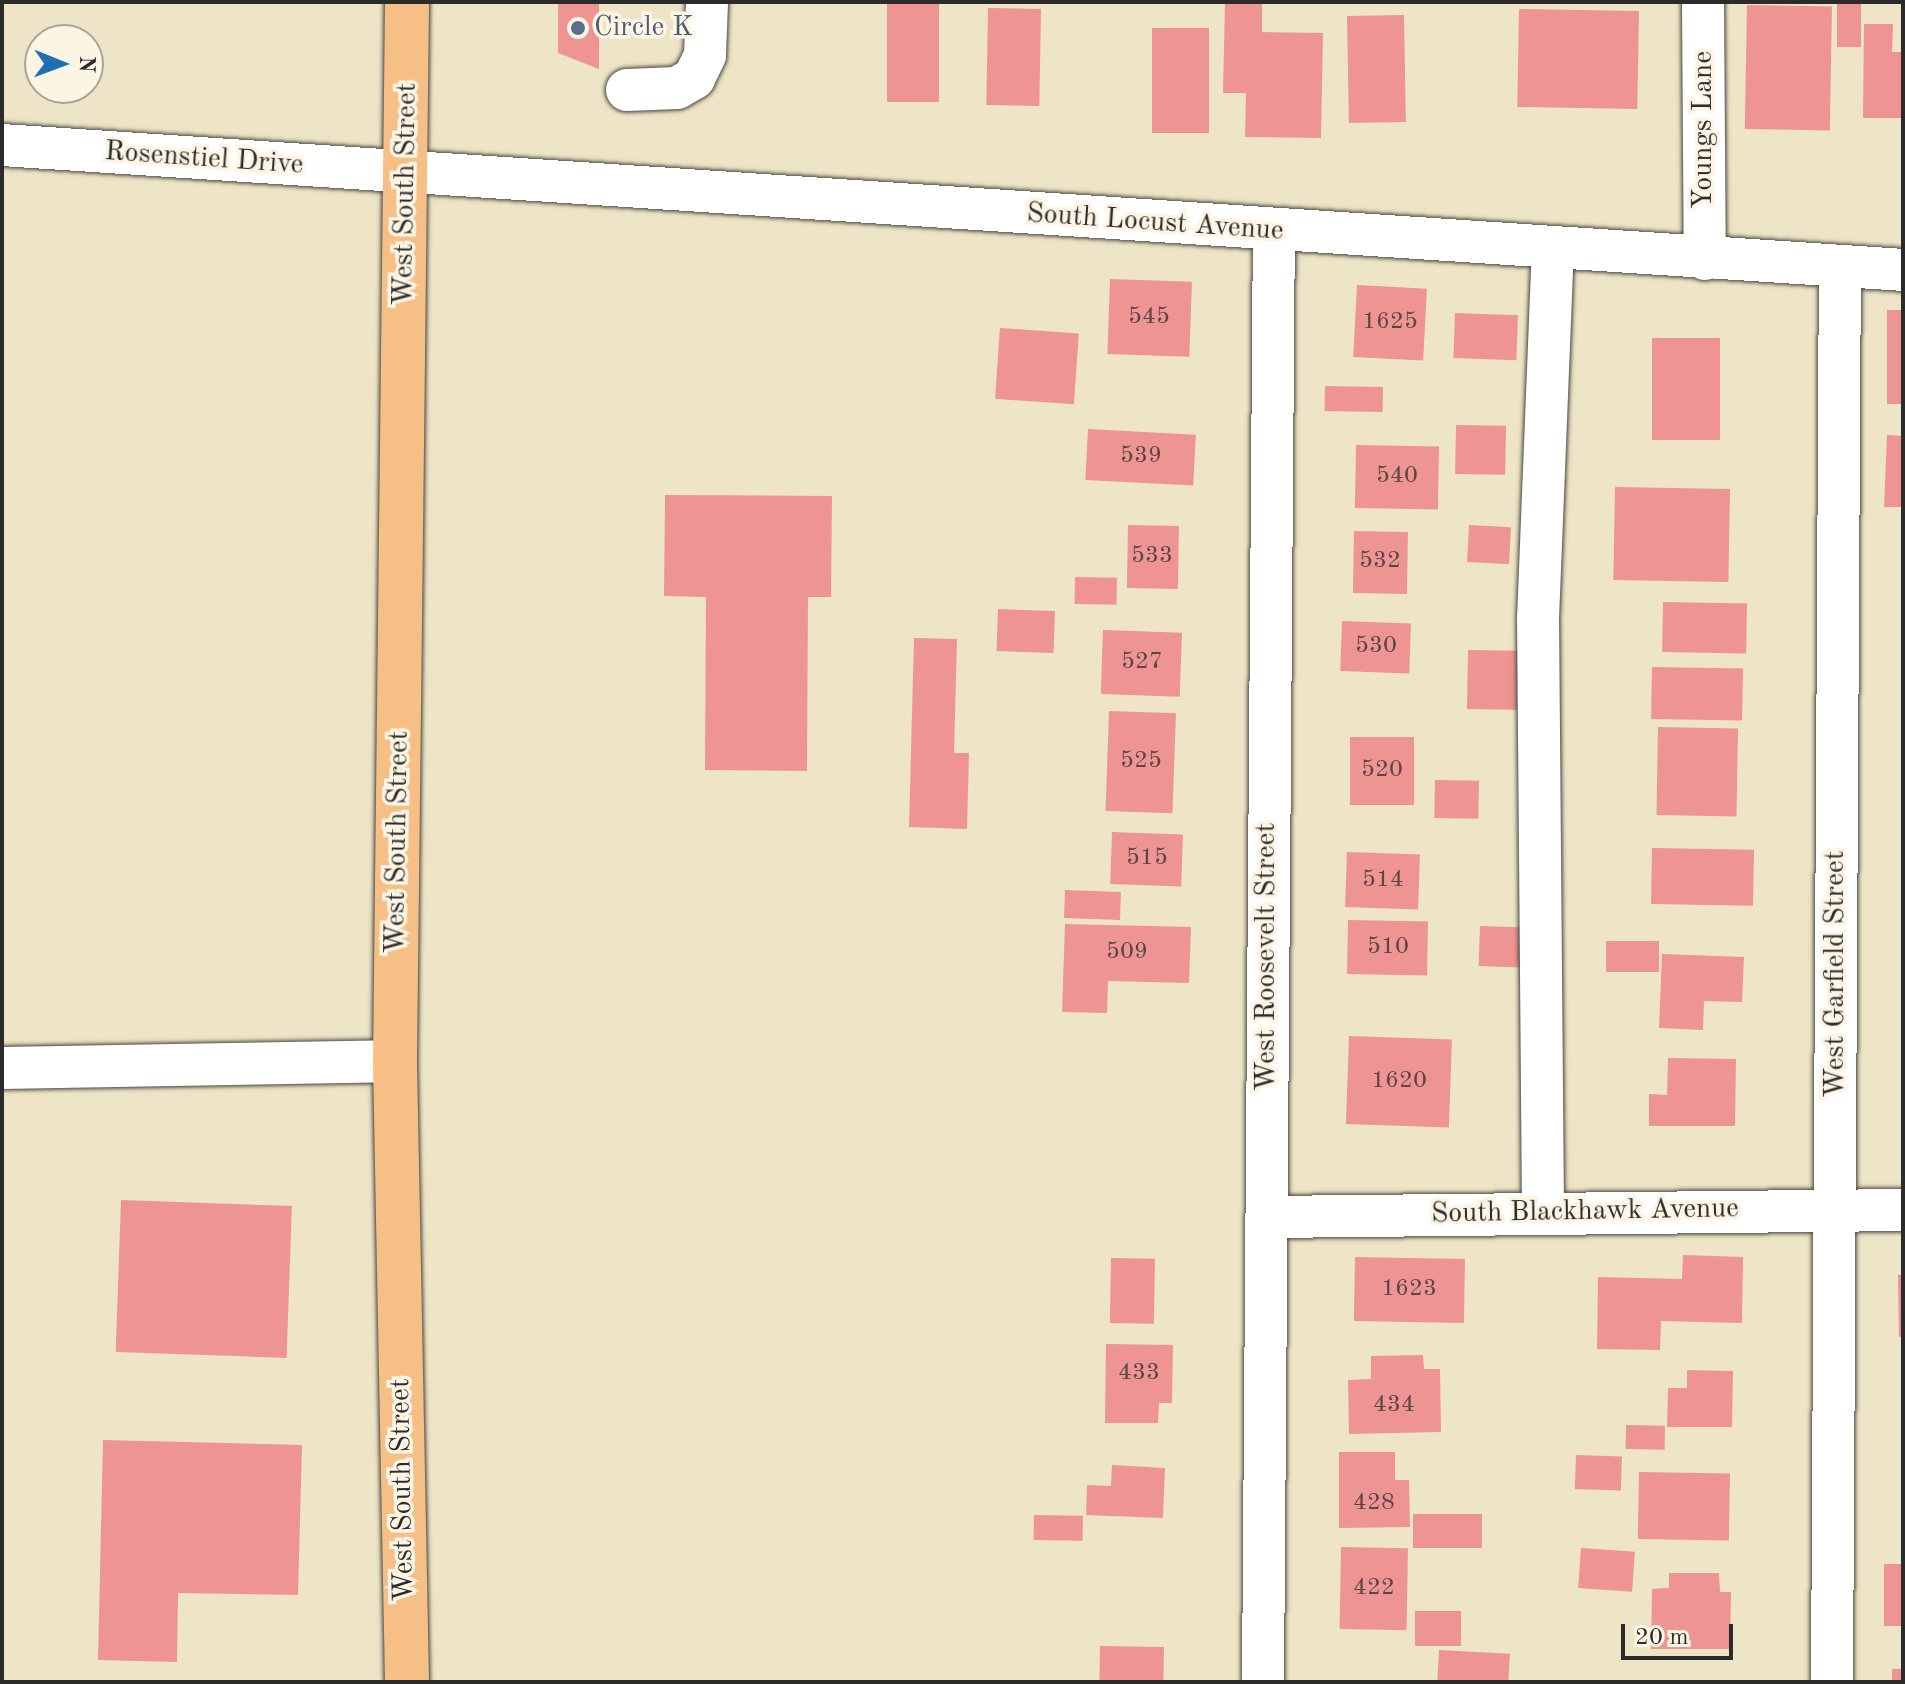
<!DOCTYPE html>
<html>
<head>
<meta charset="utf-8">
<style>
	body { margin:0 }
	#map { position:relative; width:1905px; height:1684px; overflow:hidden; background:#eee5c6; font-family:"Old Standard TT",serif }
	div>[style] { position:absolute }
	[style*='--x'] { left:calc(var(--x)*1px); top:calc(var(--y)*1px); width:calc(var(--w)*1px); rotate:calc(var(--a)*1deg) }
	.building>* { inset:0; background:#ee9493; transform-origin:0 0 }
	.roads { filter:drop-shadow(0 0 2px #484742) drop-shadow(0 0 2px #484742) }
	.minor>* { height:42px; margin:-21px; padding:0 21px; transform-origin:21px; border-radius:21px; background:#fff }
	.major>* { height:44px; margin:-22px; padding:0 22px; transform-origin:22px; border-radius:22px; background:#f5bf86 }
	.dots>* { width:22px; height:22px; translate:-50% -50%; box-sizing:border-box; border:4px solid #fcf5e5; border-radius:50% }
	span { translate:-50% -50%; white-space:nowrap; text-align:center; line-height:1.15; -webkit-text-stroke:7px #fcf5e5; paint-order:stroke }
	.number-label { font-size:24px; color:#5c4545 }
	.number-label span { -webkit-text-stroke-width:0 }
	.service-label { font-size:28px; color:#4e5e75 }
	.left { translate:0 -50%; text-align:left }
	.street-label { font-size:28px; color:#2b2b2b }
	.frame { position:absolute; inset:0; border:4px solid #2b2b2b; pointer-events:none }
	.north { position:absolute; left:24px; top:24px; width:80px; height:80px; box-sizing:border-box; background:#fcf5e5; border:2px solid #a8a49b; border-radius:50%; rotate:91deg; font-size:22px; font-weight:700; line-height:32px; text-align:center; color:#2b2b2b }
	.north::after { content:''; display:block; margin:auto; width:28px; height:36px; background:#1f6fb2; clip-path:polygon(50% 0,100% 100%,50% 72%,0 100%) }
	.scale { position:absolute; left:1621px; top:1624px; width:112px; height:36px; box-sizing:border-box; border:4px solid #2b2b2b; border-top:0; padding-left:10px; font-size:24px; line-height:28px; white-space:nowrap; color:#2b2b2b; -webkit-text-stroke:6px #fcf5e5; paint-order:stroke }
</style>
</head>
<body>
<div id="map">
	<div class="building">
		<div style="clip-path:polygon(558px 2px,599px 2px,599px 69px,558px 53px)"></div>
		<div style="left:887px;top:2px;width:52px;height:100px"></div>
		<div style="clip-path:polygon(1225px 2px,1262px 2px,1262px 32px,1323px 33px,1321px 138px,1245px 137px,1246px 93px,1223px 93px)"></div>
		<div style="left:1837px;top:2px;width:24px;height:45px"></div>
		<div style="left:1747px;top:5px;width:85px;height:124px;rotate:1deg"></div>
		<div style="left:988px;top:8px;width:53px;height:97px;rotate:1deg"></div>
		<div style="left:1519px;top:9px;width:120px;height:98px;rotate:1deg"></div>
		<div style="left:1404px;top:15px;width:107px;height:57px;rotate:89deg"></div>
		<div style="clip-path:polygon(1864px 24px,1893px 24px,1892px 52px,1903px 52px,1903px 118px,1863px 118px)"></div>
		<div style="left:1152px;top:28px;width:57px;height:105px"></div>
		<div style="left:1110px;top:279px;width:82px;height:75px;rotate:2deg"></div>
		<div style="left:1357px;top:285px;width:70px;height:72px;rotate:3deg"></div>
		<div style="left:1887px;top:310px;width:16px;height:94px"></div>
		<div style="left:1455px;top:313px;width:63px;height:45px;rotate:2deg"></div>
		<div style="left:1000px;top:328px;width:79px;height:71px;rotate:4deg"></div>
		<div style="left:1652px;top:338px;width:68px;height:102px"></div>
		<div style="left:1325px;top:386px;width:58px;height:25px;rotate:1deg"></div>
		<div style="left:1456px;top:425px;width:50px;height:49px;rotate:1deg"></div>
		<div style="left:1088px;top:429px;width:108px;height:51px;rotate:3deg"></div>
		<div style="clip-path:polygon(1887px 435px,1903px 436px,1903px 507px,1884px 507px)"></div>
		<div style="left:1356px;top:445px;width:83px;height:63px;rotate:1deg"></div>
		<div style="left:1615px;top:487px;width:115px;height:93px;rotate:1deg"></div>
		<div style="clip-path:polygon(665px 495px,832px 496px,831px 597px,808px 597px,807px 771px,705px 770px,706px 597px,664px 596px)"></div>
		<div style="left:1128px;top:525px;width:51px;height:63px;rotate:1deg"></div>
		<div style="left:1469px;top:525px;width:42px;height:37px;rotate:3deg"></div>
		<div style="left:1354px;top:531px;width:54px;height:62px;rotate:1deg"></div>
		<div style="left:1075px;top:577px;width:42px;height:27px;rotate:1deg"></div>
		<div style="left:1663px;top:602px;width:84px;height:50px;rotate:1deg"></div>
		<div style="left:998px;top:609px;width:57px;height:42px;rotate:2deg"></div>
		<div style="left:1342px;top:621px;width:69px;height:50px;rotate:2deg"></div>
		<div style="left:1103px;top:630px;width:79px;height:64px;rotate:2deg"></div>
		<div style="clip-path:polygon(914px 638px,957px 639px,954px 753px,969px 753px,967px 829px,909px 827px)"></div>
		<div style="left:1468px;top:650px;width:50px;height:59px;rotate:1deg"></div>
		<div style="left:1652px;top:667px;width:91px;height:52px;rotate:1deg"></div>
		<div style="left:1109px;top:711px;width:67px;height:100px;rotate:2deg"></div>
		<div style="left:1658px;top:727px;width:80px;height:88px;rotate:1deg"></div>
		<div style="left:1350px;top:737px;width:64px;height:68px"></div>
		<div style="left:1435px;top:780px;width:44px;height:38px;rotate:1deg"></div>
		<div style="left:1112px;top:832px;width:71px;height:52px;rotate:2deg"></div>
		<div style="left:1652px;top:848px;width:102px;height:56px;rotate:1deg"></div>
		<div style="left:1347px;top:852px;width:73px;height:55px;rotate:2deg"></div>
		<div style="left:1065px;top:890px;width:56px;height:28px;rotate:2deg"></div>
		<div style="left:1348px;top:920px;width:80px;height:54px;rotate:1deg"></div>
		<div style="clip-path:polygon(1065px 924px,1191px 927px,1189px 983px,1108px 981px,1107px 1013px,1062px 1012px)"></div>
		<div style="left:1480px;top:926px;width:50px;height:40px;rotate:2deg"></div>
		<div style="left:1606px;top:941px;width:53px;height:31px"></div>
		<div style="clip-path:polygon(1662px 954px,1744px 957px,1742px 1002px,1704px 1001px,1703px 1030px,1659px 1028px)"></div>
		<div style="left:1349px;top:1036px;width:103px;height:88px;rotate:2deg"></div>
		<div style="clip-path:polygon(1668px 1058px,1736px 1059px,1735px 1126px,1649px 1126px,1649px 1094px,1667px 1095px)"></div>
		<div style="left:121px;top:1200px;width:171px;height:152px;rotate:2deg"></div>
		<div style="clip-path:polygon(1683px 1255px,1743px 1257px,1742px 1323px,1661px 1321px,1660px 1350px,1597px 1349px,1598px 1277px,1682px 1279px)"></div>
		<div style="left:1355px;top:1257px;width:110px;height:64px;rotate:1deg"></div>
		<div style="left:1111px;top:1258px;width:44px;height:65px;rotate:1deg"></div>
		<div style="clip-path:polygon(1898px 1275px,1903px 1275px,1903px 1337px,1899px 1337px)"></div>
		<div style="clip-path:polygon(1106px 1344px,1173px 1345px,1172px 1403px,1159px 1403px,1158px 1423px,1105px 1423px)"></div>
		<div style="clip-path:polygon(1423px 1355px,1424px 1369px,1440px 1369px,1441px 1432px,1349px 1434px,1348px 1380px,1371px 1379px,1371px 1356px)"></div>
		<div style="clip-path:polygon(1687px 1370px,1733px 1371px,1732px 1427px,1667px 1427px,1668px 1388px,1687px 1388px)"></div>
		<div style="left:1626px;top:1425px;width:39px;height:24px;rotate:1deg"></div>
		<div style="clip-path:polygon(103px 1440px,302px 1445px,298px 1595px,178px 1593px,177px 1662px,98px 1660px)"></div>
		<div style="clip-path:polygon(1339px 1452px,1395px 1452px,1395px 1480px,1409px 1480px,1410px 1527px,1339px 1528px)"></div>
		<div style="left:1576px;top:1455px;width:46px;height:34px;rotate:2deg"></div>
		<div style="clip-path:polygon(1112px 1465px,1165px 1468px,1163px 1518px,1086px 1515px,1087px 1485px,1111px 1486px)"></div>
		<div style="left:1639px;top:1472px;width:91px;height:67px;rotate:1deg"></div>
		<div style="left:1413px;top:1514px;width:69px;height:34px"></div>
		<div style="left:1034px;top:1515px;width:49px;height:25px;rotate:1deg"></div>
		<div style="left:1341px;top:1547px;width:67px;height:82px;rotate:1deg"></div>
		<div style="left:1581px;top:1548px;width:54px;height:40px;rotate:4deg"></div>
		<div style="left:1884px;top:1564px;width:19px;height:62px"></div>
		<div style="clip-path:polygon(1669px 1573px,1719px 1573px,1720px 1592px,1731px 1592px,1730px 1649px,1651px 1649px,1652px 1589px,1669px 1588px)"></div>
		<div style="left:1415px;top:1611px;width:46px;height:35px"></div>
		<div style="left:1100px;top:1646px;width:64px;height:36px;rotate:1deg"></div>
		<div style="left:1439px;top:1650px;width:71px;height:32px;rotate:3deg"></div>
		<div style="left:1892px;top:1669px;width:11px;height:13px"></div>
	</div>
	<div class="roads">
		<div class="minor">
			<div style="--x:1703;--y:2;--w:257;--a:89.6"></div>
			<div style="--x:627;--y:90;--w:50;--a:-2.3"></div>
			<div style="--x:677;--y:88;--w:20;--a:-30"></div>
			<div style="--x:694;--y:78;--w:25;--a:-64"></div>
			<div style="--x:705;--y:55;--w:53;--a:-87.8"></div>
			<div style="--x:2;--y:145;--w:1905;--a:3.76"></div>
			<div style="--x:2;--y:1068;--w:393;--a:-1"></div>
			<div style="--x:1543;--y:1211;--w:592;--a:-90.48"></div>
			<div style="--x:1538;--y:619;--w:369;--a:-87.7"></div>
			<div style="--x:1268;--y:1217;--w:635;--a:-0.63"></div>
			<div style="--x:1263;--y:1682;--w:1451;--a:-89.57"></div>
			<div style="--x:1832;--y:1682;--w:1416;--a:-89.68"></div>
		</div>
		<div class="major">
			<div style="--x:407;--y:1682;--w:621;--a:-91.11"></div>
			<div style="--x:395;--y:1061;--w:1059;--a:-89.35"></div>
		</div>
	</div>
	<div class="dots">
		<div style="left:578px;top:28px;background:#5c6f8a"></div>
	</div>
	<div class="number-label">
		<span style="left:1149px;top:318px">545</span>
		<span style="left:1390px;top:323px">1625</span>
		<span style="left:1141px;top:457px">539</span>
		<span style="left:1397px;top:477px">540</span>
		<span style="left:1152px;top:557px">533</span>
		<span style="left:1380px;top:562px">532</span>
		<span style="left:1376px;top:647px">530</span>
		<span style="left:1142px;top:663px">527</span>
		<span style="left:1141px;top:762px">525</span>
		<span style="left:1382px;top:771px">520</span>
		<span style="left:1147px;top:859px">515</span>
		<span style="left:1383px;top:881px">514</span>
		<span style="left:1388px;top:948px">510</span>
		<span style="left:1127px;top:953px">509</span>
		<span style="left:1399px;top:1082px">1620</span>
		<span style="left:1409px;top:1290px">1623</span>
		<span style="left:1139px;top:1374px">433</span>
		<span style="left:1394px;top:1406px">434</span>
		<span style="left:1374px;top:1504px">428</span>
		<span style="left:1374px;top:1589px">422</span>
	</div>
	<div class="service-label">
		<span class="left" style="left:594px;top:28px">Circle K</span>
	</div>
	<div class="street-label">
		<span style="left:1704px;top:130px;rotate:-90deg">Youngs Lane</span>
		<span style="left:204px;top:159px;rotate:4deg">Rosenstiel Drive</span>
		<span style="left:406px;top:194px;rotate:-89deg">West South Street</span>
		<span style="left:1155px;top:223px;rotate:4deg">South Locust Avenue</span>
		<span style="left:398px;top:842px;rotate:-89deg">West South Street</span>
		<span style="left:1267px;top:957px;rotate:-90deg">West Roosevelt Street</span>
		<span style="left:1836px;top:974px;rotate:-90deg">West Garfield Street</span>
		<span style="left:1585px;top:1212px;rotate:-1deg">South Blackhawk Avenue</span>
		<span style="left:403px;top:1490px;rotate:-91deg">West South Street</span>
	</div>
	<div class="frame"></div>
	<div class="north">N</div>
	<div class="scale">20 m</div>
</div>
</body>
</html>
